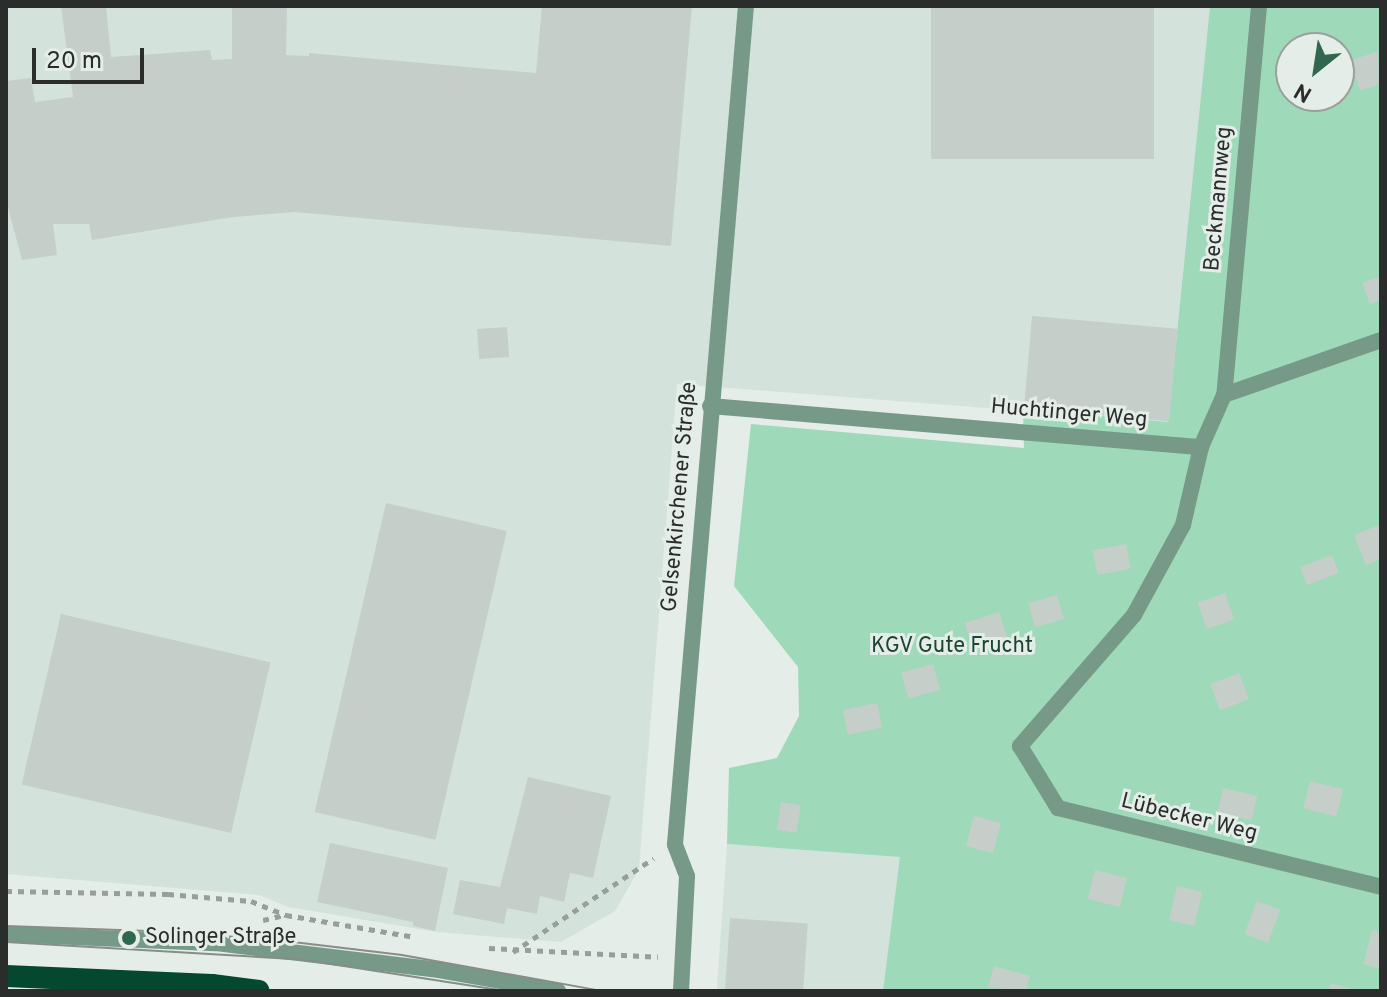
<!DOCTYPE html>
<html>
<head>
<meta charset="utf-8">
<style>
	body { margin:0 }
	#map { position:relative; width:1387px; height:997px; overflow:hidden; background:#e4ede8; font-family:Overpass,sans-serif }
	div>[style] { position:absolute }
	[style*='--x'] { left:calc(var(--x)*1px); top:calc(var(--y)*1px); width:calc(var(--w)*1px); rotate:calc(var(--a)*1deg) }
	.built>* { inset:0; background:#d3e3db; transform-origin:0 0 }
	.green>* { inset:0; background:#9ed9ba }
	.building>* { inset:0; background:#c6ceca; transform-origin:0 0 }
	.path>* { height:5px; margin-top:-2.5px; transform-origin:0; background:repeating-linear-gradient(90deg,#989e9a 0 6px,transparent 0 12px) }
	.service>* { height:16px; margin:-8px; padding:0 8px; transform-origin:8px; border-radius:8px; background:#779987 }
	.minor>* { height:16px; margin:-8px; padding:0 8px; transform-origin:8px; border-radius:8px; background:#779987 }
	.trunk>* { height:22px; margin:-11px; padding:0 11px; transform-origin:11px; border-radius:11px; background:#04482f }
	.tram>* { height:2px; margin:-1px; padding:0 1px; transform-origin:1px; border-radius:1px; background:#878d89 }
	.dots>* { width:22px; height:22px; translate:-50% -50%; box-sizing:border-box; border:4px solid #e4ede8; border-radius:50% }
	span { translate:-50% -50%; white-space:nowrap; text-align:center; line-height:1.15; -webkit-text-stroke:6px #e4ede8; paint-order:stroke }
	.street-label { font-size:22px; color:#2a2d2b }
	.park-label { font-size:22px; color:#1d4332 }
	.poi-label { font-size:22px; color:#2a2d2b }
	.left { translate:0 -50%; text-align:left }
	.frame { position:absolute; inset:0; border:8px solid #2a2d2b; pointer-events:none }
	.north { position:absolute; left:1275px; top:32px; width:80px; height:80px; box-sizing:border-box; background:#e4ede8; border:2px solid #9aa09c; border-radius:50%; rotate:210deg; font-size:22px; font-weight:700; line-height:32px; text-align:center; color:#2a2d2b }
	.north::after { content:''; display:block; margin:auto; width:28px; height:36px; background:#30674e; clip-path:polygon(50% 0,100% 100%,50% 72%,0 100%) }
	.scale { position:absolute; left:32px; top:48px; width:112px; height:36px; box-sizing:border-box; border:4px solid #2a2d2b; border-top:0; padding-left:10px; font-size:24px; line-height:28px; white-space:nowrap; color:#2a2d2b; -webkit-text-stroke:6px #e4ede8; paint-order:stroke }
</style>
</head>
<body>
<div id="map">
	<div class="built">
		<div style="clip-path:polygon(6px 6px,1210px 6px,1168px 422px,677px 384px,639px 869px,615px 911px,561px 942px,437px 932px,288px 907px,259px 895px,6px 874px)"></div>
		<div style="left:727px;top:844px;width:174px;height:147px;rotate:4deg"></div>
	</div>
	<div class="green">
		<div style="clip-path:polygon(evenodd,1210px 6px,1381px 6px,1381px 991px,883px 991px,900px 857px,727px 844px,729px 768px,777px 758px,799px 716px,798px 667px,734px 586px,751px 424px,1024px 448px,1023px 409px,1168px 422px,1210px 6px,1291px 48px,1339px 48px,1339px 96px,1291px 96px,1291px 48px)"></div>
	</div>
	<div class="building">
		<div style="clip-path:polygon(61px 6px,106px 6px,111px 57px,210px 50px,212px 60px,232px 59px,232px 6px,287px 6px,286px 55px,309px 56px,309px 53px,536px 73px,542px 6px,692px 6px,671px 246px,295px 212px,233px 217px,92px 240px,89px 224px,53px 224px,57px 255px,22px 260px,6px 200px,6px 81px,31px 78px,35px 102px,73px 97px)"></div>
		<div style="left:931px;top:6px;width:223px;height:153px"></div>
		<div style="clip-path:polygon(1378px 51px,1379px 84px,1360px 91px,1350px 61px)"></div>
		<div style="clip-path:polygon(1381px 276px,1381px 300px,1370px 304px,1362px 283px)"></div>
		<div style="left:1032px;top:316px;width:146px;height:93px;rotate:5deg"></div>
		<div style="left:507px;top:327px;width:30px;height:30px;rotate:86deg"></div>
		<div style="left:386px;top:503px;width:124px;height:317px;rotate:13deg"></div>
		<div style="clip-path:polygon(1379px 525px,1381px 559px,1366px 565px,1354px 535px)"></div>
		<div style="left:1126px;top:544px;width:25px;height:34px;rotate:79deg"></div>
		<div style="left:1332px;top:555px;width:19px;height:34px;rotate:69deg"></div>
		<div style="left:1225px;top:593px;width:28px;height:29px;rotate:71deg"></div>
		<div style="left:1057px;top:595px;width:25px;height:30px;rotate:74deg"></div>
		<div style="left:999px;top:612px;width:29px;height:36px;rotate:72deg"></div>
		<div style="left:61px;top:614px;width:215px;height:175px;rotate:13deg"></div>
		<div style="left:933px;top:664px;width:27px;height:33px;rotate:75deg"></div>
		<div style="left:1239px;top:673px;width:28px;height:31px;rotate:69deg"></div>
		<div style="left:877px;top:703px;width:25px;height:35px;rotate:78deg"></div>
		<div style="clip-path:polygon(528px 777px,611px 796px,593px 878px,570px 873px,564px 902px,540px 896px,537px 914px,507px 908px,504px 924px,453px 914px,460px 880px,500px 887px)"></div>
		<div style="left:1310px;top:781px;width:34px;height:28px;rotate:14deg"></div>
		<div style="left:1223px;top:788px;width:35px;height:25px;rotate:13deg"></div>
		<div style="left:781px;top:802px;width:20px;height:28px;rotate:9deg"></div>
		<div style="left:974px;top:816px;width:28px;height:31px;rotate:15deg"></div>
		<div style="clip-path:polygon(330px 843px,448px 868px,435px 931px,413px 926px,413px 922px,317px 902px)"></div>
		<div style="left:1095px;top:870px;width:33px;height:30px;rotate:14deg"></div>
		<div style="left:1177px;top:886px;width:26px;height:35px;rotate:13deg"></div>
		<div style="left:1257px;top:901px;width:25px;height:35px;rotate:21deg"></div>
		<div style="left:730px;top:918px;width:78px;height:73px;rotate:4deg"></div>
		<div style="clip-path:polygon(1372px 930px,1381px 932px,1381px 969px,1363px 964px)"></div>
		<div style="clip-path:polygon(994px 966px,1030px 976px,1026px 991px,988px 987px)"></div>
		<div style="clip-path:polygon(1331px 983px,1356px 990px,1356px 991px,1329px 991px)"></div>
	</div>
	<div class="path">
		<div style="--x:6;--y:891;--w:162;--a:1.1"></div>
		<div style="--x:168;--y:894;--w:83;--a:4.8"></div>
		<div style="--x:251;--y:901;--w:38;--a:22"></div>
		<div style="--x:286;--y:915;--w:131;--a:9.7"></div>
		<div style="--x:263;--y:920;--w:23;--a:-13"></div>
		<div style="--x:489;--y:948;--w:169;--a:3"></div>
		<div style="--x:513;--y:952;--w:169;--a:-33.7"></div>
	</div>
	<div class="service">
		<div style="--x:1259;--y:6;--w:391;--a:95.1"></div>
		<div style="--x:1224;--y:395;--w:57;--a:113.9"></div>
		<div style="--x:1201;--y:447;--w:80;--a:103"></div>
		<div style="--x:1183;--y:525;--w:102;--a:118.6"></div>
		<div style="--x:1134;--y:615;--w:174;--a:131"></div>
		<div style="--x:1020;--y:746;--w:73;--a:58.5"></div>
		<div style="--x:1058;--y:808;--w:333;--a:13.7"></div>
		<div style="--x:1224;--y:395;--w:166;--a:-19.3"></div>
		<div style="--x:710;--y:406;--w:493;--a:4.8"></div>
		<div style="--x:6;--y:934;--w:210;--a:2.5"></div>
		<div style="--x:216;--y:943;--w:225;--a:6.9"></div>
		<div style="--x:439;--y:970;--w:121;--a:10"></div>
	</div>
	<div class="minor">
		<div style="--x:681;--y:991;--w:115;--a:-87"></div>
		<div style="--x:687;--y:876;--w:34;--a:-111"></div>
		<div style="--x:675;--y:844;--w:841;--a:-85.16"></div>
	</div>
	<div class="trunk">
		<div style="--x:6;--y:976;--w:206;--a:2.5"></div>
		<div style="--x:212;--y:985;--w:47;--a:7.3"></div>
	</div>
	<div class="tram">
		<div style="--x:6;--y:926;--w:170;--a:2"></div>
		<div style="--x:176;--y:932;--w:117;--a:4.9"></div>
		<div style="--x:293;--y:942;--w:110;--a:6.8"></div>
		<div style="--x:402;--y:955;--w:204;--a:10.2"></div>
		<div style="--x:6;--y:942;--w:300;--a:3.4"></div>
		<div style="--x:305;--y:960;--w:203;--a:8.8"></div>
	</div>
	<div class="dots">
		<div style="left:129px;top:938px;background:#30674e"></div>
	</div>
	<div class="street-label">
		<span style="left:1219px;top:199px;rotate:-85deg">Beckmannweg</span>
		<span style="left:1069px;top:414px;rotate:5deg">Huchtinger Weg</span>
		<span style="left:680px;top:497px;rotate:-85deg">Gelsenkirchener Straße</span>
		<span style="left:1189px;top:818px;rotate:14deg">Lübecker Weg</span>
	</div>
	<div class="park-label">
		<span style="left:952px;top:647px">KGV Gute Frucht</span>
	</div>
	<div class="poi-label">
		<span class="left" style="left:145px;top:938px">Solinger Straße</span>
	</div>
	<div class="frame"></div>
	<div class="north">N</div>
	<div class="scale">20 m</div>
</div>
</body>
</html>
